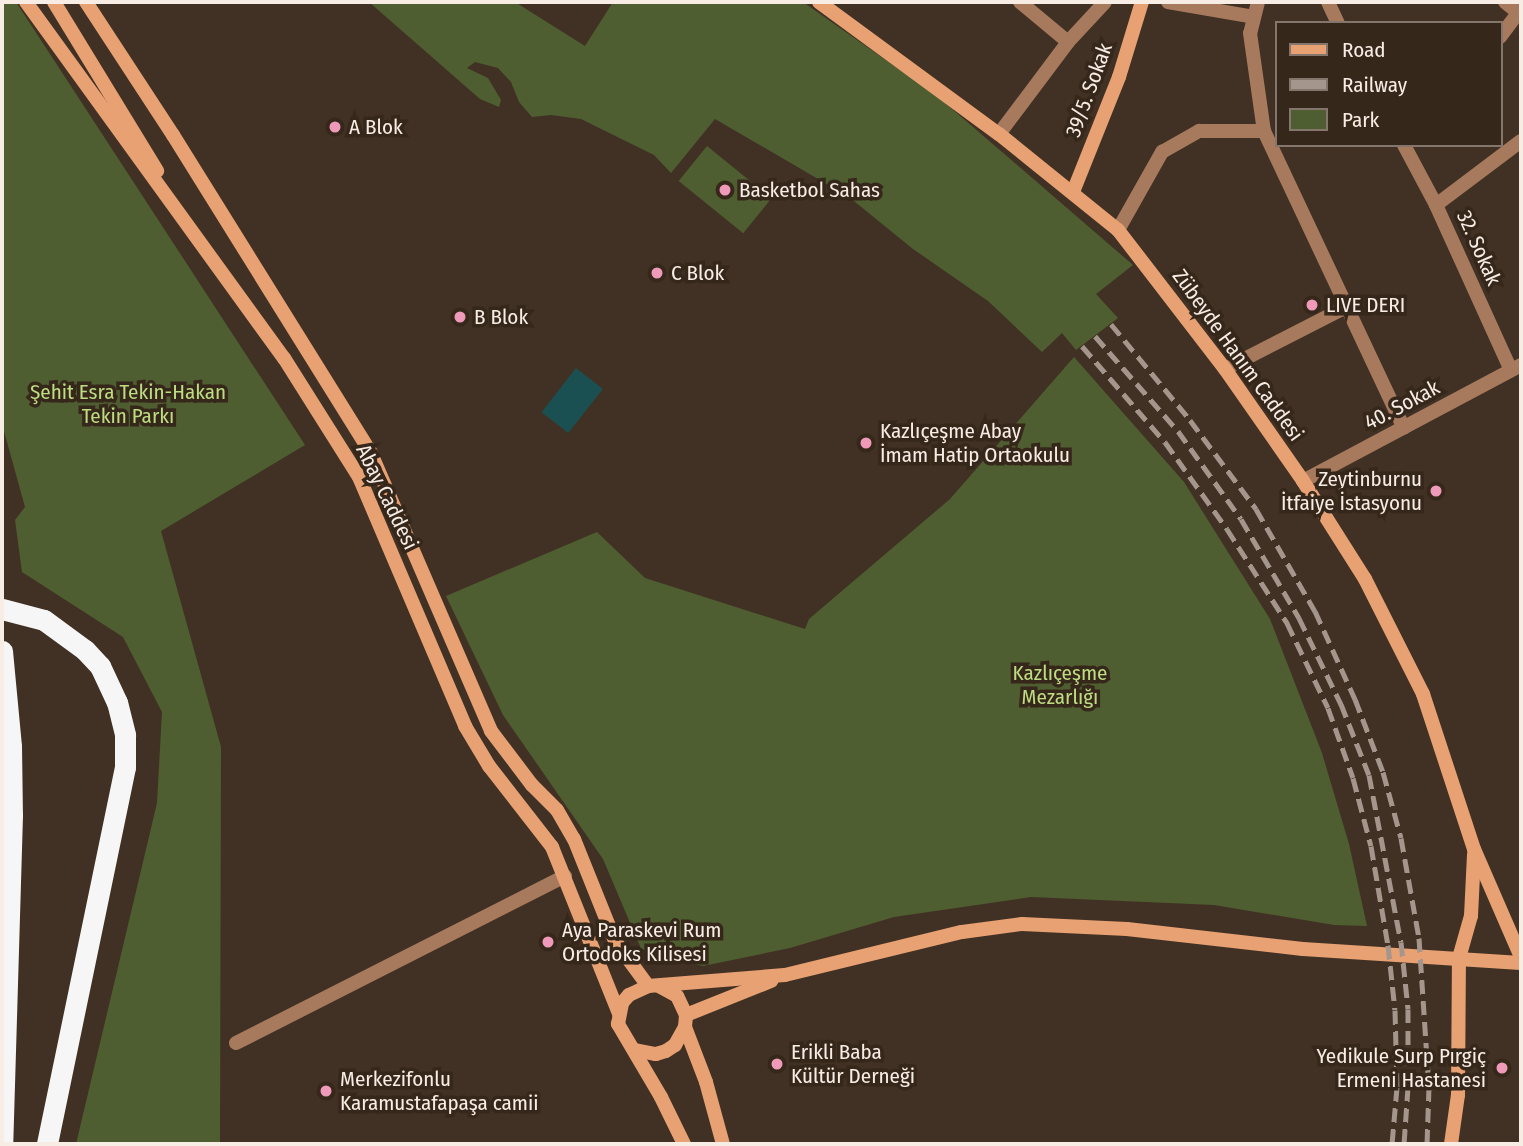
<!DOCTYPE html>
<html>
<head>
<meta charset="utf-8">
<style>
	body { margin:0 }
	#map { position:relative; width:1523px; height:1146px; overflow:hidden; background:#413124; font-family:"Fira Sans Condensed",sans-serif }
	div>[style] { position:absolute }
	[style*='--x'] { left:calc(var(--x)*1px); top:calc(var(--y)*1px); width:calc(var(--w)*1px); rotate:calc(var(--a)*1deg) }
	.green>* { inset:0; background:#4f5e31; transform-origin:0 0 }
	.water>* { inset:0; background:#1a5051; transform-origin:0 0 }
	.street>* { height:14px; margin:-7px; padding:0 7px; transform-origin:7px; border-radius:7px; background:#a77a5e }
	.secondary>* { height:14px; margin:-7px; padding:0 7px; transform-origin:7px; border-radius:7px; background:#e8a173 }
	.highway>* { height:21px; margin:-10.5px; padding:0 10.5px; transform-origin:10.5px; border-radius:10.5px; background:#f6f6f6 }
	.rail>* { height:5px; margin-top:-2.5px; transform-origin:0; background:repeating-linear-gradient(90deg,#a4968c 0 14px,transparent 0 21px) }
	.dots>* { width:19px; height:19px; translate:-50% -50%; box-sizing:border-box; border:4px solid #36271b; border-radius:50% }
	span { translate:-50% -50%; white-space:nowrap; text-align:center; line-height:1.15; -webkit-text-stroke:7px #36271b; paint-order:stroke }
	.street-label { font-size:21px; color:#f8ede5 }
	.poi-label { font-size:21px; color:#f8ede5 }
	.left { translate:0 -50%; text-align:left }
	.right { translate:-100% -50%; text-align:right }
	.park-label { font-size:21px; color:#bddd81 }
	.frame { position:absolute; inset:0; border:4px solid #f8ede5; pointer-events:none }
	.legend { position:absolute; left:1275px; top:21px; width:228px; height:126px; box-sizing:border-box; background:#36271b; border:2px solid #84766c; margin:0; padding:9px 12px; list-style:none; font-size:21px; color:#f8ede5 }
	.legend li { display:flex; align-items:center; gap:14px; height:35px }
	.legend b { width:35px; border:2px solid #84766c }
</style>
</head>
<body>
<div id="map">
	<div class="green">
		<div style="clip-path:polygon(2px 2px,16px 2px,305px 445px,161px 531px,221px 747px,220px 1144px,76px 1144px,157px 803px,162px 712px,123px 637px,22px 572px,15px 520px,25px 507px,2px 424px)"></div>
		<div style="clip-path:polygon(369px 2px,515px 2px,585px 46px,613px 2px,803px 2px,937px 96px,1133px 265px,1096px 294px,1118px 318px,1076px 350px,1062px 333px,1042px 352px,988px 301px,913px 249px,849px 197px,715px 119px,671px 173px,654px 155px,581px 119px,551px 115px,532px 117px,519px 102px,511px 82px,498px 68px,475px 62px,467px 68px,488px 78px,501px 100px,499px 107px,480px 99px)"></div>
		<div style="left:707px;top:146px;width:83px;height:45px;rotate:39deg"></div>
		<div style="clip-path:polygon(1074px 357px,1184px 482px,1270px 619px,1322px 753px,1349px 844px,1367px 926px,1334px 925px,1214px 905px,1031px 897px,894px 917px,790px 948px,703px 966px,642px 951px,603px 859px,503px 715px,446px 596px,597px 532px,645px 578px,805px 629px,809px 619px,950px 499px)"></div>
	</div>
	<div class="water">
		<div style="left:576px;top:368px;width:34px;height:56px;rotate:38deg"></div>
	</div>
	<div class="street">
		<div style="--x:1020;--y:2;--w:62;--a:39.8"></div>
		<div style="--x:1168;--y:2;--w:87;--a:9.9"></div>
		<div style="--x:1258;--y:2;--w:32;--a:104"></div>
		<div style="--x:1250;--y:33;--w:99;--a:81.9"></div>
		<div style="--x:1264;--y:131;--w:328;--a:64.8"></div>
		<div style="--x:1328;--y:2;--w:23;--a:65"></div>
		<div style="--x:1505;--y:2;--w:21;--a:39"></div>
		<div style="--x:1500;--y:37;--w:30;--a:-53"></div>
		<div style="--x:999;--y:134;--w:115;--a:-53.1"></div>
		<div style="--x:1068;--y:42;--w:54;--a:-47.2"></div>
		<div style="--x:1404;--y:145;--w:68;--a:61.9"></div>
		<div style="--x:1436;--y:205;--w:181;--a:65.6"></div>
		<div style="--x:1436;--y:205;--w:106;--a:-37"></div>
		<div style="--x:1118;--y:230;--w:90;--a:-60.6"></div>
		<div style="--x:1162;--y:152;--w:43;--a:-29.6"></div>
		<div style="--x:1199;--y:131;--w:65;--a:0"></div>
		<div style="--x:1225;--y:369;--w:136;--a:-27.1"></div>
		<div style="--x:1303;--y:481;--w:247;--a:-28"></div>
		<div style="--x:236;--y:1043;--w:369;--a:-26.9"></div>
	</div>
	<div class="secondary">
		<div style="--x:26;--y:2;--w:440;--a:54.1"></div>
		<div style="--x:284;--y:358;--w:141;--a:57.8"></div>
		<div style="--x:359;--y:477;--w:271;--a:66.9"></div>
		<div style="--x:465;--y:726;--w:47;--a:59"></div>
		<div style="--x:489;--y:766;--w:103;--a:52.1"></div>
		<div style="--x:552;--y:847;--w:180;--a:68.1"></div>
		<div style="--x:54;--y:2;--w:198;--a:58.6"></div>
		<div style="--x:86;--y:2;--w:159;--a:56.8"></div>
		<div style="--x:173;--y:135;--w:372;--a:58.1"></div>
		<div style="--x:370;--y:451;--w:305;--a:66.6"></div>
		<div style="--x:491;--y:731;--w:68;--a:52.8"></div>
		<div style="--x:532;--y:785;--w:35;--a:45"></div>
		<div style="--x:557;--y:810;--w:34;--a:60"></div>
		<div style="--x:574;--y:839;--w:110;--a:68.1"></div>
		<div style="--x:615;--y:941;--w:56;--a:53.7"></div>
		<div style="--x:819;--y:2;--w:223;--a:36.3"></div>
		<div style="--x:999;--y:134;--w:153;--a:38.9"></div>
		<div style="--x:1118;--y:230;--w:175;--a:52.4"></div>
		<div style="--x:1225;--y:369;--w:136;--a:55.1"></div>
		<div style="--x:1303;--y:481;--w:116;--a:57.7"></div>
		<div style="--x:1365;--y:579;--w:129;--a:63.2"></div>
		<div style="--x:1423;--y:694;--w:163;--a:71.8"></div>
		<div style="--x:1474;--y:849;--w:118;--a:66.5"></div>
		<div style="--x:1073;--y:192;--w:124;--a:-68.2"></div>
		<div style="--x:1119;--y:77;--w:78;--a:-73"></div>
		<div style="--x:686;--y:1015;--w:92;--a:-21.8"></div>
		<div style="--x:685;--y:1027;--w:59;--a:69.1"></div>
		<div style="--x:706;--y:1082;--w:64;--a:74.7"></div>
		<div style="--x:635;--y:1050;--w:21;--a:11"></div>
		<div style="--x:656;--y:1054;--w:10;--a:-17"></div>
		<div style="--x:666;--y:1051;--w:11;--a:-34"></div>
		<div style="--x:675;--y:1045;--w:21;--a:-61"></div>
		<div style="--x:685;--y:1027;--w:12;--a:-85"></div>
		<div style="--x:686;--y:1015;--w:21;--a:-115"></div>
		<div style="--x:677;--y:996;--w:21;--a:-151"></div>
		<div style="--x:684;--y:1144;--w:52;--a:-116.1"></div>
		<div style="--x:661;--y:1097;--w:85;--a:-120.5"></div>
		<div style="--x:618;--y:1024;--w:21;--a:-79"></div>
		<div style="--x:622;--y:1003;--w:11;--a:-49"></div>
		<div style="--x:629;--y:995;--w:21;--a:-25"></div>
		<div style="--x:648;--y:986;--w:137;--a:-4.6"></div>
		<div style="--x:785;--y:975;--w:182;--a:-13.7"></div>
		<div style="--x:962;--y:932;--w:61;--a:-7.6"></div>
		<div style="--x:1022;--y:924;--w:105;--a:2.7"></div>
		<div style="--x:1127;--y:929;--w:177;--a:6.5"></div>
		<div style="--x:1303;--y:949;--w:218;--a:3.7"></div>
		<div style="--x:1451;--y:1144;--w:49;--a:-81.9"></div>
		<div style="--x:1458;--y:1095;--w:137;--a:-89.6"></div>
		<div style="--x:1459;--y:958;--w:44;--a:-74.1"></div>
		<div style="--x:1471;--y:916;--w:62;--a:-87.2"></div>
	</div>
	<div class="highway">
		<div style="--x:2;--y:609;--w:43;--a:14.7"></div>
		<div style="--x:44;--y:620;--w:51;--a:36.2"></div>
		<div style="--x:85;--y:650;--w:22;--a:47"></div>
		<div style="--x:100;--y:666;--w:40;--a:65"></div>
		<div style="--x:117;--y:702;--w:34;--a:76"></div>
		<div style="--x:125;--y:735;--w:32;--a:90"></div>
		<div style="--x:125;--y:767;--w:385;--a:101.7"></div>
		<div style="--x:2;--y:651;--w:95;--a:84.6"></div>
		<div style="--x:11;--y:746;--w:69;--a:89.2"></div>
		<div style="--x:12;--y:815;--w:329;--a:91.7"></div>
	</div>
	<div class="rail">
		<div style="--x:1111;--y:324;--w:124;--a:50.5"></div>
		<div style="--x:1190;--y:420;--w:111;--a:53.4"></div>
		<div style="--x:1256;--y:509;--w:118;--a:60"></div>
		<div style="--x:1315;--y:611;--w:97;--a:65.6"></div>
		<div style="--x:1355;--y:699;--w:78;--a:69"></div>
		<div style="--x:1383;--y:772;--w:68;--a:74.7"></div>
		<div style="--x:1401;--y:838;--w:102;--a:79.8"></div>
		<div style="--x:1419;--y:938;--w:149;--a:86.2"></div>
		<div style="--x:1429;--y:1087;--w:57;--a:92"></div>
		<div style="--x:1095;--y:336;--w:126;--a:48.9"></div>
		<div style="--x:1178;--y:431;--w:108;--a:54.4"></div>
		<div style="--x:1241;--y:519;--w:115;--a:59.6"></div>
		<div style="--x:1299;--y:618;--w:96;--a:64"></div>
		<div style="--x:1341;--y:704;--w:76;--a:68.5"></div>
		<div style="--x:1369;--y:775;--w:170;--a:79.2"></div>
		<div style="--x:1401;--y:942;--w:67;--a:84"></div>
		<div style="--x:1408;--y:1009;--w:78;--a:90"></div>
		<div style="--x:1408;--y:1087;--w:57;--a:94"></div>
		<div style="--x:1082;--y:346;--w:127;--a:49.2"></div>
		<div style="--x:1165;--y:442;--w:107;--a:54.5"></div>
		<div style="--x:1227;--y:529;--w:112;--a:57.4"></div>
		<div style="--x:1287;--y:623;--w:94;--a:64.2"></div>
		<div style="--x:1328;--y:708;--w:74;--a:70.3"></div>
		<div style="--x:1353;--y:778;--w:70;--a:75.2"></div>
		<div style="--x:1371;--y:846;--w:100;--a:80.3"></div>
		<div style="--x:1388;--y:945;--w:65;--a:83.9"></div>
		<div style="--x:1395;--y:1010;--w:77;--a:88.5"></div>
		<div style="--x:1397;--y:1087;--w:57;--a:95"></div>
	</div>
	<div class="dots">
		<div style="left:335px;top:127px;background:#ef9ab8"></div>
		<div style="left:725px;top:190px;background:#ef9ab8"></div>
		<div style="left:657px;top:273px;background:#ef9ab8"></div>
		<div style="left:1312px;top:305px;background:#ef9ab8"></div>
		<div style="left:460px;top:317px;background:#ef9ab8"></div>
		<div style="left:866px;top:443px;background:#ef9ab8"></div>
		<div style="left:1436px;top:491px;background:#ef9ab8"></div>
		<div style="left:548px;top:942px;background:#ef9ab8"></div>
		<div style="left:777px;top:1064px;background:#ef9ab8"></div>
		<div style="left:1502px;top:1068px;background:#ef9ab8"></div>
		<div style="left:326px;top:1091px;background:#ef9ab8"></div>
	</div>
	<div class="street-label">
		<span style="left:1089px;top:90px;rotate:-70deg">39/5. Sokak</span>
		<span style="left:1479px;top:248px;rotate:66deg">32. Sokak</span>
		<span style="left:1238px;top:355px;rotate:54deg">Zübeyde Hanım Caddesi</span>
		<span style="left:1402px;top:405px;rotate:-28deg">40. Sokak</span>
		<span style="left:387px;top:497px;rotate:64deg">Abay Caddesi</span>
	</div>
	<div class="poi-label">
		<span class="left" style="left:349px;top:127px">A Blok</span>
		<span class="left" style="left:739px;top:190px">Basketbol Sahas</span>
		<span class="left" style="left:671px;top:273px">C Blok</span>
		<span class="left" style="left:1326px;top:305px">LIVE DERI</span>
		<span class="left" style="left:474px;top:317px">B Blok</span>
		<span class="left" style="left:880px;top:443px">Kazlıçeşme Abay<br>İmam Hatip Ortaokulu</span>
		<span class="right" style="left:1422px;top:491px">Zeytinburnu<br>İtfaiye İstasyonu</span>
		<span class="left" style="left:562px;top:942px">Aya Paraskevi Rum<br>Ortodoks Kilisesi</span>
		<span class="left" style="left:791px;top:1064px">Erikli Baba<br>Kültür Derneği</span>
		<span class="right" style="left:1486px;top:1068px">Yedikule Surp Pırgiç<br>Ermeni Hastanesi</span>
		<span class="left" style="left:340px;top:1091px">Merkezifonlu<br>Karamustafapaşa camii</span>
	</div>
	<div class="park-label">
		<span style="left:128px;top:404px">Şehit Esra Tekin-Hakan<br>Tekin Parkı</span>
		<span style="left:1060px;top:685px">Kazlıçeşme<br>Mezarlığı</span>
	</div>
	<div class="frame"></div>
	<ul class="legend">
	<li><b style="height:9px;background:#e8a173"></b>Road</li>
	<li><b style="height:9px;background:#a4968c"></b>Railway</li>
	<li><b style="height:19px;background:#4f5e31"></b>Park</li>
	</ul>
</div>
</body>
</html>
